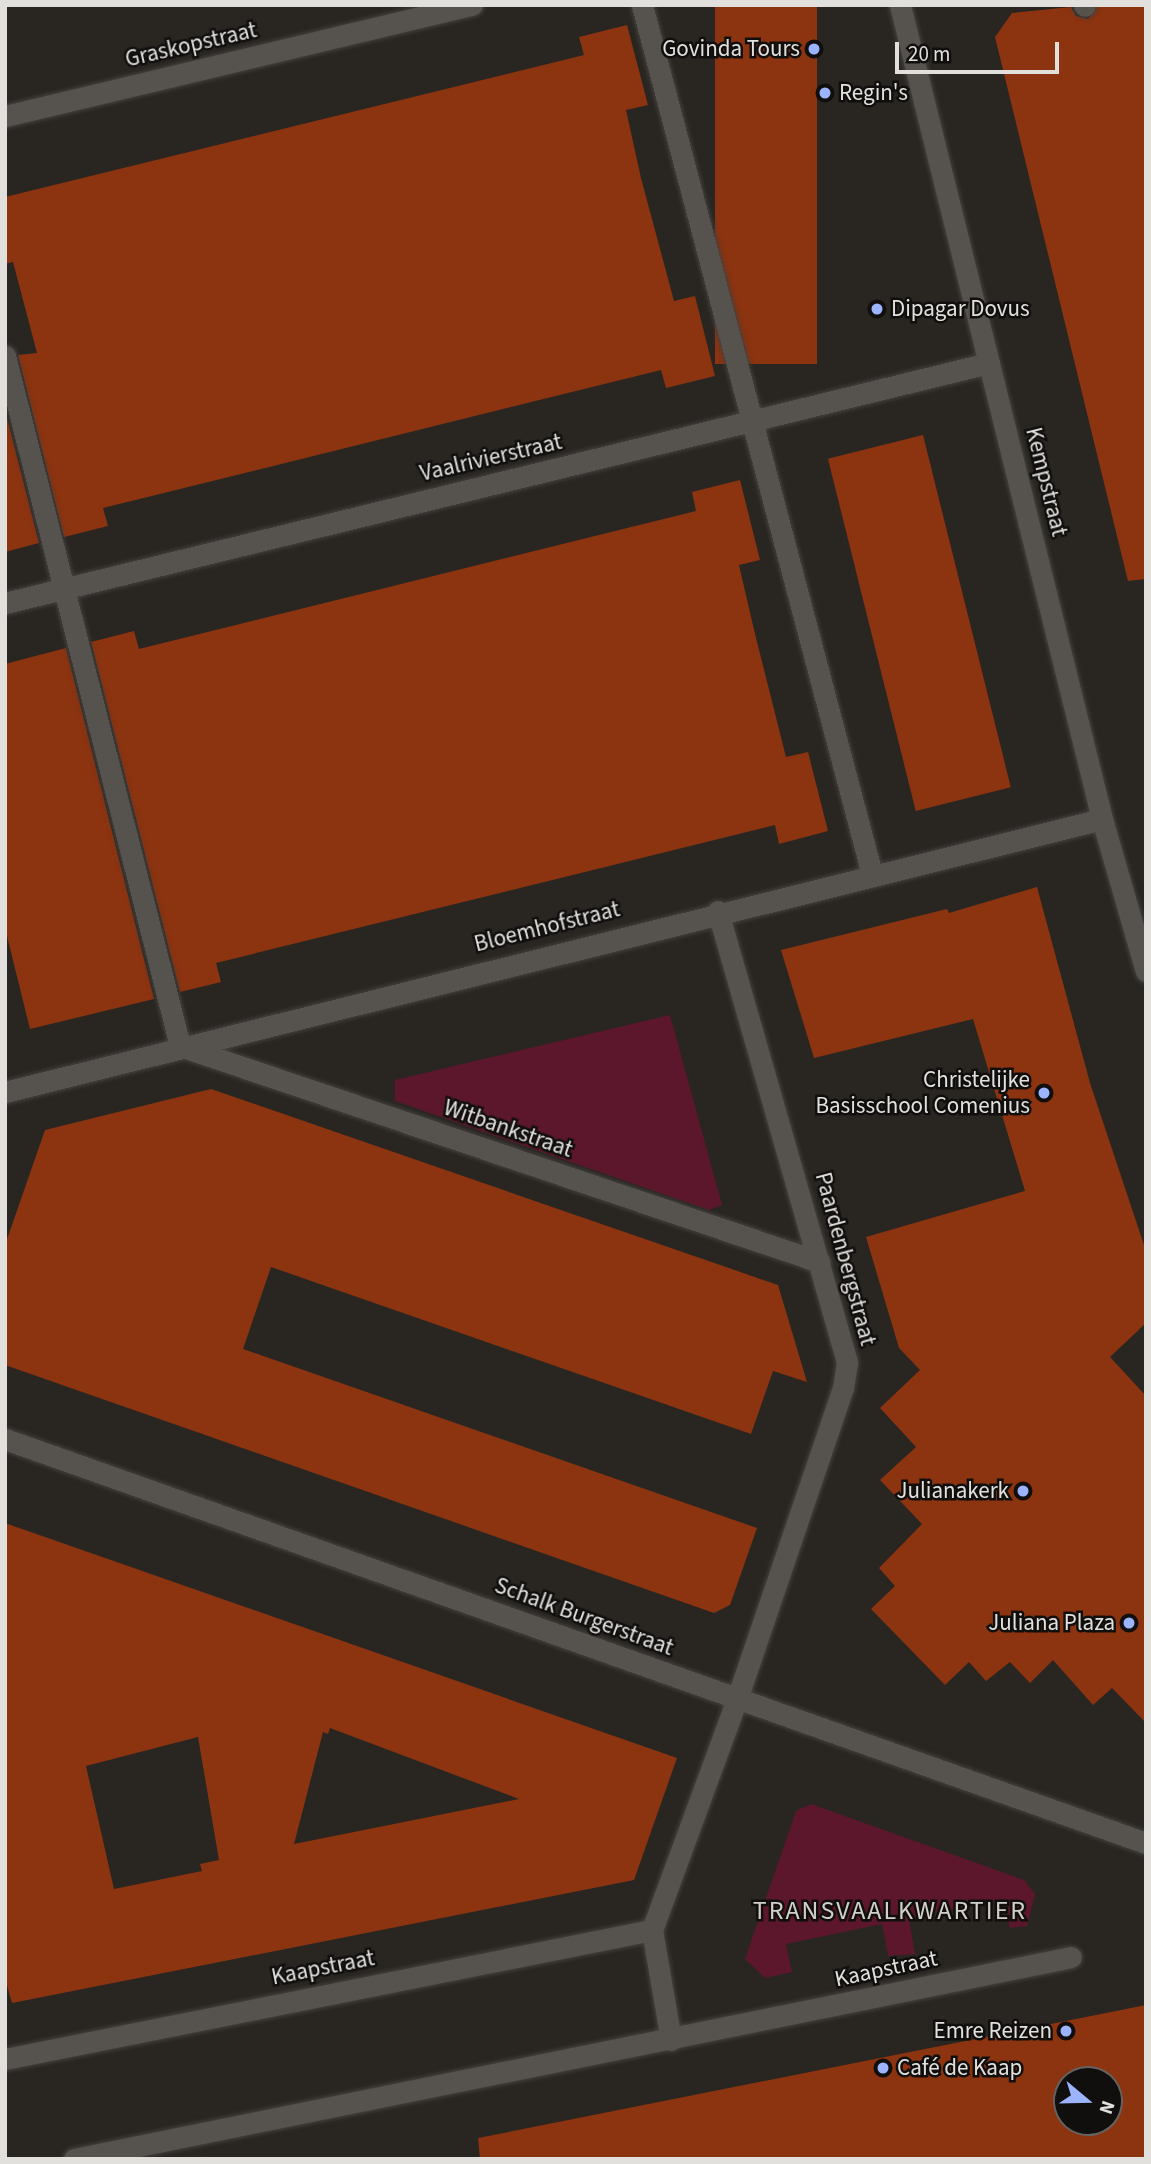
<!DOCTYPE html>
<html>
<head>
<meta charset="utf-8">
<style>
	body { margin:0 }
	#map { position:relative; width:1151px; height:2164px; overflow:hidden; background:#292622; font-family:"Source Sans 3",sans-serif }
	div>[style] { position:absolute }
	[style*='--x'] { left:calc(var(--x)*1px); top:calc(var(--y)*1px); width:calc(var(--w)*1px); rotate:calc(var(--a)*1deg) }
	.green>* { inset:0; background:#5c172c }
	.building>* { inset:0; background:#8c3310; transform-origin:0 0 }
	.roads { filter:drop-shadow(0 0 2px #44413e) drop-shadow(0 0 2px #44413e) }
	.lane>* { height:21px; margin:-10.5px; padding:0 10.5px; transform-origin:10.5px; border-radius:10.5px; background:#56534e }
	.street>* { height:21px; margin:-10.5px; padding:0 10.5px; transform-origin:10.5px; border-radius:10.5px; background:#56534e }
	.dots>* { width:19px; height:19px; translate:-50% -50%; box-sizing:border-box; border:4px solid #110f0e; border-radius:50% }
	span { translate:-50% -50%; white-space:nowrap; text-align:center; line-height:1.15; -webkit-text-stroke:5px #110f0e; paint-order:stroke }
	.street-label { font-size:23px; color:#e2e0dd }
	.poi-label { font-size:23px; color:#e2e0dd }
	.right { translate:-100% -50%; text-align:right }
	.left { translate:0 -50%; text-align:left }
	.quarter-label { font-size:26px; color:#d2cec9; letter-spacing:2px }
	.frame { position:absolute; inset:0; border:7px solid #e2e0dd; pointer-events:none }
	.north { position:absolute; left:1053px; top:2066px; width:70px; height:70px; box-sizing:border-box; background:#110f0e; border:2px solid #656361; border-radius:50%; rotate:109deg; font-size:19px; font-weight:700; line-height:28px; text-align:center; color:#e2e0dd }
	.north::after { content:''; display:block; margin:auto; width:24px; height:32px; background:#9cb4fd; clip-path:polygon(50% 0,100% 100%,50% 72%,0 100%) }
	.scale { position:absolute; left:895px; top:42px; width:164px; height:32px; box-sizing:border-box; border:4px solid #e2e0dd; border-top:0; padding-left:9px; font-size:21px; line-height:24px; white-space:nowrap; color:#e2e0dd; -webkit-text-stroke:5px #110f0e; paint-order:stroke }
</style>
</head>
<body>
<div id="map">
	<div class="green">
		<div style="clip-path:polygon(670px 1015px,722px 1205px,709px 1210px,395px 1101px,395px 1080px)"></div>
		<div style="clip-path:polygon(811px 1804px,1024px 1880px,1035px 1894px,1027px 1926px,1010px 1928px,1004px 1899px,909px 1918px,915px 1954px,888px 1956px,882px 1924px,786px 1944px,792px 1972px,765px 1978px,745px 1959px,796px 1811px)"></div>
	</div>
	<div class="building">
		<div style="left:715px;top:5px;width:102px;height:359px"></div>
		<div style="clip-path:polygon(1098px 5px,1146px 5px,1146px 579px,1128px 581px,995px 37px,1012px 13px,1071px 7px,1076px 16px,1088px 19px)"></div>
		<div style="clip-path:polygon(627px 25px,648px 105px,626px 110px,641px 178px,674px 301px,695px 296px,715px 376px,666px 388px,661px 370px,103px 508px,108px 526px,64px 537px,18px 355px,37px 353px,13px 262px,5px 264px,5px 197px,584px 55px,579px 37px)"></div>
		<div style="clip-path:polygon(5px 410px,39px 543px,5px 552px)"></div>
		<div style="left:923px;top:435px;width:363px;height:98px;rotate:76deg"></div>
		<div style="clip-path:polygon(740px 480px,760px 560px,739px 565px,755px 634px,786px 757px,808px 752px,828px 831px,779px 844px,775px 825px,216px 963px,221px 982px,180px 992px,91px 642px,134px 631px,139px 649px,696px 511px,692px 492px)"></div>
		<div style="clip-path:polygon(66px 648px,154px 999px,30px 1029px,5px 928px,5px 664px)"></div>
		<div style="clip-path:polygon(1037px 887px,1090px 1083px,1146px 1251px,1146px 1323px,1110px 1357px,1146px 1396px,1146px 1723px,1112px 1688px,1093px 1705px,1053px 1660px,1030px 1683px,1010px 1662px,986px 1681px,969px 1662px,945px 1685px,871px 1609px,895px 1586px,879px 1568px,922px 1524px,880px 1480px,916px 1447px,880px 1408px,920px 1370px,899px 1348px,866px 1237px,1025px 1191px,973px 1019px,814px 1058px,781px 950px,947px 909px,949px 913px)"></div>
		<div style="clip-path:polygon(211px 1089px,778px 1285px,807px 1382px,773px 1371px,751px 1434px,271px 1267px,243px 1349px,757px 1528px,730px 1605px,714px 1613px,5px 1365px,5px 1245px,45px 1130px)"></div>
		<div style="clip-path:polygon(evenodd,5px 1523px,677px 1758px,634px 1880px,12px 2003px,5px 1978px,5px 1523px,330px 1728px,519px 1799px,294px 1844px,323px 1732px,328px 1734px,330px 1728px,5px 1523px,198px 1737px,219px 1860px,200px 1864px,202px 1871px,114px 1889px,86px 1766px,198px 1737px)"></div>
		<div style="clip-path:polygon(evenodd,1146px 2005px,1146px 2159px,480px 2159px,478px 2138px,1146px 2005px,1067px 2080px,1109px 2080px,1109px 2122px,1067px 2122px,1067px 2080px)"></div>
	</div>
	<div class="roads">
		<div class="lane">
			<div style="--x:642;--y:5;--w:899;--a:75.18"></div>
			<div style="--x:1084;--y:5;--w:1;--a:45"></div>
			<div style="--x:5;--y:356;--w:712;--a:75.77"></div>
		</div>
		<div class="street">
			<div style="--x:900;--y:5;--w:839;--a:76.06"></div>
			<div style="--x:1102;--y:819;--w:158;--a:73.9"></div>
			<div style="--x:5;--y:116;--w:480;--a:-13.4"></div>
			<div style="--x:5;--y:603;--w:1013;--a:-13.71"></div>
			<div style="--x:180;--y:1046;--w:675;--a:18.65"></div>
			<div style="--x:5;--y:1092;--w:1130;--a:-13.97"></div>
			<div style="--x:5;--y:1439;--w:1210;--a:19.5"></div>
			<div style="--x:671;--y:2040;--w:112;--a:-99.8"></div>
			<div style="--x:652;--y:1930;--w:246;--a:-69.8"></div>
			<div style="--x:737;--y:1699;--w:329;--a:-71.2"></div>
			<div style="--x:843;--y:1388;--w:26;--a:-81"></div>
			<div style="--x:847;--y:1362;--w:469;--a:-106"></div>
			<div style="--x:5;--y:2059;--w:660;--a:-11.28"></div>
			<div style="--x:74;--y:2159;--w:1017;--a:-11.45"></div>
		</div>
	</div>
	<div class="dots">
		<div style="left:814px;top:49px;background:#9cb4fd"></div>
		<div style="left:825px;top:93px;background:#9cb4fd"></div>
		<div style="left:877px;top:309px;background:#9cb4fd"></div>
		<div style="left:1044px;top:1093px;background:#9cb4fd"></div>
		<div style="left:1023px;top:1491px;background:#9cb4fd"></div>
		<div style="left:1129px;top:1623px;background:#9cb4fd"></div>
		<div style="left:1066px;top:2031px;background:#9cb4fd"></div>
		<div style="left:883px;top:2068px;background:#9cb4fd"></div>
	</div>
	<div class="street-label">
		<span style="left:191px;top:45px;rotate:-13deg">Graskopstraat</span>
		<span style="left:491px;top:458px;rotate:-13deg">Vaalrivierstraat</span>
		<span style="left:1046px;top:482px;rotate:76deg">Kempstraat</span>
		<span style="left:547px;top:927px;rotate:-14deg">Bloemhofstraat</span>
		<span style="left:508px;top:1129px;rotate:19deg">Witbankstraat</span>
		<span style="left:845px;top:1259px;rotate:75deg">Paardenbergstraat</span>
		<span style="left:584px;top:1617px;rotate:20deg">Schalk Burgerstraat</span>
		<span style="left:323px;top:1968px;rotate:-11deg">Kaapstraat</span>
		<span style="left:886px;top:1969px;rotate:-12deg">Kaapstraat</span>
	</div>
	<div class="poi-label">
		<span class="right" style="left:800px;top:49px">Govinda Tours</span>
		<span class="left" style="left:839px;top:93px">Regin's</span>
		<span class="left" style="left:891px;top:309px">Dipagar Dovus</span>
		<span class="right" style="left:1030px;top:1093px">Christelijke<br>Basisschool Comenius</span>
		<span class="right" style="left:1009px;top:1491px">Julianakerk</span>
		<span class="right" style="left:1115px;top:1623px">Juliana Plaza</span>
		<span class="right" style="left:1052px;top:2031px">Emre Reizen</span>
		<span class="left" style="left:897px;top:2068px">Café de Kaap</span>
	</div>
	<div class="quarter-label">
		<span style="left:890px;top:1911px">TRANSVAALKWARTIER</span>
	</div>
	<div class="frame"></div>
	<div class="north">N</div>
	<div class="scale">20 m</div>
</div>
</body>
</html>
